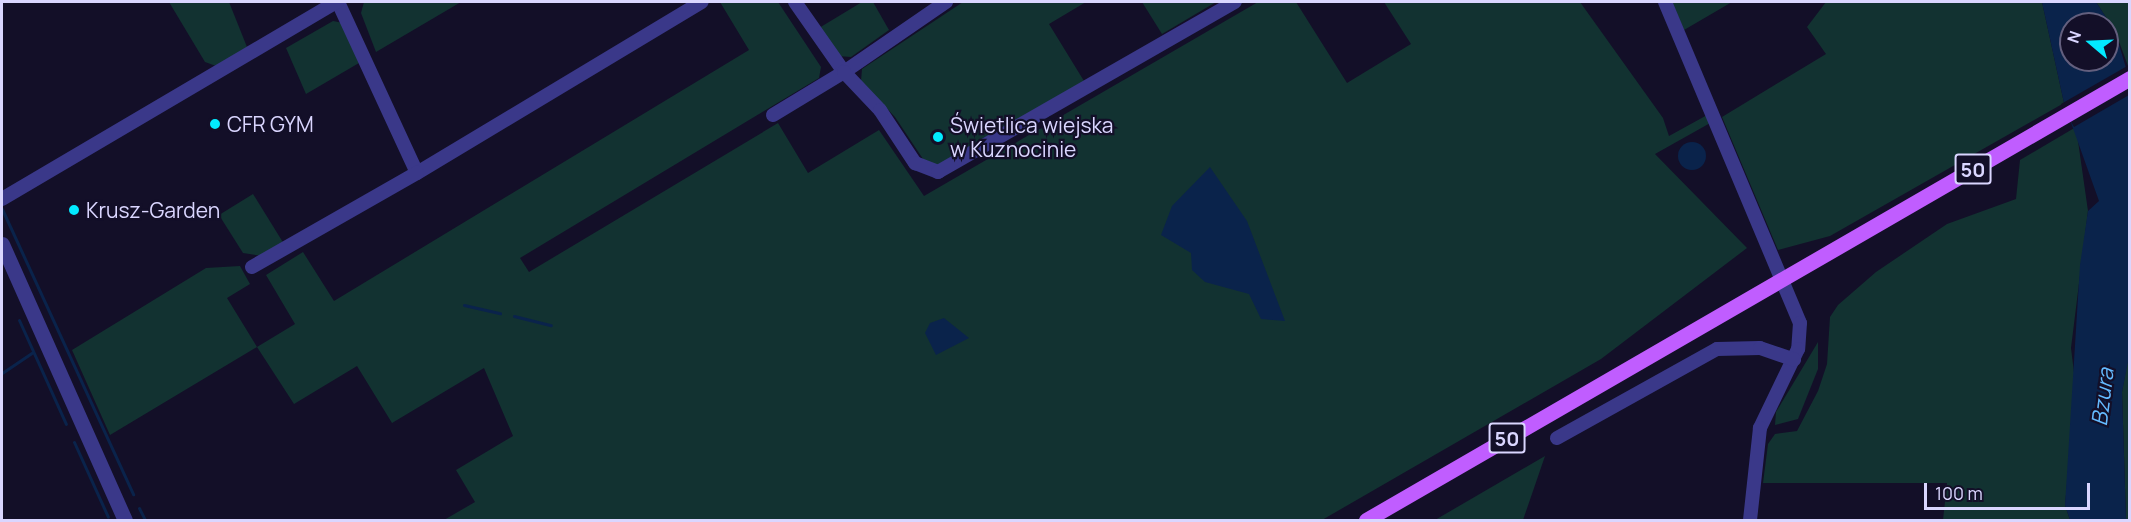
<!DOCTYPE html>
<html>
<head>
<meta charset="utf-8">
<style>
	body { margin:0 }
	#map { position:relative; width:2131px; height:522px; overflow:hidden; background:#130f28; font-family:Manrope,sans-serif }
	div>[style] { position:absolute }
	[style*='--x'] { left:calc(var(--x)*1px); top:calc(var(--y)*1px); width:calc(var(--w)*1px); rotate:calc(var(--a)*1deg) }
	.green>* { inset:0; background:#123231 }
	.water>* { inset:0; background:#0a234b }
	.round { border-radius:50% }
	.pier>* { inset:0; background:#130f28 }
	.stream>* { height:3px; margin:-1.5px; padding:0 1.5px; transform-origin:1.5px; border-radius:1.5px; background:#0a234b }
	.minor>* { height:14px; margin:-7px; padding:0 7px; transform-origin:7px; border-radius:7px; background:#3a3889 }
	.tertiary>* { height:15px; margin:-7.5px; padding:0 7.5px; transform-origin:7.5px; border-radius:7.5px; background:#3a3889 }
	.primary>* { height:15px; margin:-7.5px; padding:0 7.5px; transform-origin:7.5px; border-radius:7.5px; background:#c05dff }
	.dots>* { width:16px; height:16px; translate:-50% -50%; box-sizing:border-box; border:3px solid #130f28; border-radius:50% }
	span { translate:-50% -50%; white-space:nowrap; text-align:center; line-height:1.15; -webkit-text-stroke:4.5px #130f28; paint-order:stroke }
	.shield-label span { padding:2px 4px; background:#130f28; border:2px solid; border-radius:4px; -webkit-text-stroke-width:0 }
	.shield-label { font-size:20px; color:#dad6ff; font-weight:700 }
	.poi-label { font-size:21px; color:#dad6ff }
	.left { translate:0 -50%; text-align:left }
	.water-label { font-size:22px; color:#64baff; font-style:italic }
	.frame { position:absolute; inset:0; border:3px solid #dad6ff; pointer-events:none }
	.north { position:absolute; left:2059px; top:12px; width:60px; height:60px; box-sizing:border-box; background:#130f28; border:2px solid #635f7e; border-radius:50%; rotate:289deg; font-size:16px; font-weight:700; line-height:24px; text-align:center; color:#dad6ff }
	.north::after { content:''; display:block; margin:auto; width:21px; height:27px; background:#02eaff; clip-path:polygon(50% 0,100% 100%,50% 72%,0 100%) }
	.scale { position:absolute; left:1924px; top:483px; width:166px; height:27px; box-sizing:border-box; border:3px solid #dad6ff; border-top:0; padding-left:8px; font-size:18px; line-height:21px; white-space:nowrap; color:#dad6ff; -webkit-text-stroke:4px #130f28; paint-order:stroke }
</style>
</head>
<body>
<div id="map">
	<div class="green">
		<div style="clip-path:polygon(169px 2px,229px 2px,247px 47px,216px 66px,205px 62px)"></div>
		<div style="clip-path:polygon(364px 2px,461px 2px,376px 52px,361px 13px)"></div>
		<div style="clip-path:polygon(720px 2px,778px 2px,821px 67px,819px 78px,520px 258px,529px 272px,778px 123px,808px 173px,879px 130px,924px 196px,1258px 2px,1296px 2px,1347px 83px,1411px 44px,1384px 2px,1580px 2px,1663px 118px,1669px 136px,1709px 114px,1712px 122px,1655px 154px,1747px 248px,1601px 359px,1322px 520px,444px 520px,475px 502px,456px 470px,513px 436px,484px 368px,392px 423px,357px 366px,294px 404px,257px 347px,110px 435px,72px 350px,206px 268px,240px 266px,250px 284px,227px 298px,257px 347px,295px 324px,266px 275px,303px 252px,334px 301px,749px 50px)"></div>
		<div style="clip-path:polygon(862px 2px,873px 2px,889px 30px,851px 57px,837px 56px,819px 28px)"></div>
		<div style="clip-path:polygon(963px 2px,1086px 2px,1049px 24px,1084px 81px,939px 168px,927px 165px,895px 117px,861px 81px,862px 69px)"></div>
		<div style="clip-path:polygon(1142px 2px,1216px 2px,1162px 34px)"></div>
		<div style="clip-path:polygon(1672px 2px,1732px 2px,1684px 30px)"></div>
		<div style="clip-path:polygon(1826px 2px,2042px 2px,2064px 103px,1830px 236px,1778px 250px,1722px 117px,1826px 54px,1807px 27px)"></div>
		<div style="clip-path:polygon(2096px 2px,2129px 2px,2128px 66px,2115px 31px)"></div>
		<div style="clip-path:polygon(333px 21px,343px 23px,359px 63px,306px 94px,286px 48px)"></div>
		<div style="clip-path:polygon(2076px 127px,2088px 211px,2071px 348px,2076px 389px,2065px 505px,2070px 520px,1943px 520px,1947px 483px,1763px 483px,1768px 444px,1775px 434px,1797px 431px,1818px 391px,1827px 364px,1830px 317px,1838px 305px,1876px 272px,1947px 224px,2016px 199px,2020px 160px)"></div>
		<div style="clip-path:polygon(253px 194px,284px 244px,262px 256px,243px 253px,219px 215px)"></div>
		<div style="clip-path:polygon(1818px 342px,1818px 369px,1798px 419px,1775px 425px,1776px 412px)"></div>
		<div style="clip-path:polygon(2129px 352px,2130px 520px,2126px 520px,2122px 392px)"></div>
		<div style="clip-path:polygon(1545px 456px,1523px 520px,1435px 520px)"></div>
	</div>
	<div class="water">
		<div style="clip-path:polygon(evenodd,2042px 2px,2096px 2px,2115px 31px,2129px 78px,2130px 352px,2122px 392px,2126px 520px,2070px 520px,2065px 505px,2080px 265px,2088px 211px,2099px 201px,2064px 103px,2042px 2px,2071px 24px,2107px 24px,2107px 60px,2071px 60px,2071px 24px)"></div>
		<div class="round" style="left:1678px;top:142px;width:28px;height:28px"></div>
		<div style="clip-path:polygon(1210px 167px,1247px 221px,1285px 321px,1261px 319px,1249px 294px,1205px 282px,1192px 270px,1191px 253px,1161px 235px,1172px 206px)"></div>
		<div style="clip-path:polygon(944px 318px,969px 338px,936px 355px,925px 333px,930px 323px)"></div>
	</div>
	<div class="pier">
		<div style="clip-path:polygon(2129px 65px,2129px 95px,2074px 127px,2061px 104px)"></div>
	</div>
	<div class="stream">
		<div style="--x:2;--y:209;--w:314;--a:65.3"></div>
		<div style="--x:464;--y:305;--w:37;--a:13"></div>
		<div style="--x:514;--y:316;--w:38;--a:14"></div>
		<div style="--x:19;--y:320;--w:114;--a:65.7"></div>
		<div style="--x:2;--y:373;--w:37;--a:-34"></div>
		<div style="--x:74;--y:442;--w:82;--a:65.6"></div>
		<div style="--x:139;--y:508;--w:13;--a:63"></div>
	</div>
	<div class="minor">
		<div style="--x:338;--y:2;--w:188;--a:65.2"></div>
		<div style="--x:417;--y:173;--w:332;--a:-31"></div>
		<div style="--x:795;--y:2;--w:85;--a:55"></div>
		<div style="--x:844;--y:72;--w:124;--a:-34.5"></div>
		<div style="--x:1665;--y:2;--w:348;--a:67.2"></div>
		<div style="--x:1800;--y:323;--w:26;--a:94"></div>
		<div style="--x:1798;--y:349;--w:88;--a:115.7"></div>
		<div style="--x:1760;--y:428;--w:93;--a:96.2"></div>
		<div style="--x:773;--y:115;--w:83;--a:-31.2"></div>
		<div style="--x:844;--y:72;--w:52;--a:46.5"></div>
		<div style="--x:880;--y:110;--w:64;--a:56.6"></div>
		<div style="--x:915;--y:163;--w:25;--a:21"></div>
		<div style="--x:938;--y:172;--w:342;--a:-29.8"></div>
		<div style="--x:2;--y:199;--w:389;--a:-30.5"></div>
		<div style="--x:252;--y:267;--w:190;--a:-29.7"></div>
		<div style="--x:1557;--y:438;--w:183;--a:-29.1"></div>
		<div style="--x:1717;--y:349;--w:43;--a:-1.3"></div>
		<div style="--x:1760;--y:348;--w:36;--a:19"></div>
	</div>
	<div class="tertiary">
		<div style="--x:2;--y:244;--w:302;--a:66"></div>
	</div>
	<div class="primary">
		<div style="--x:1366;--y:520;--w:883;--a:-30.05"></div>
	</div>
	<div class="dots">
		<div style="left:215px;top:124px;background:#02eaff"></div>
		<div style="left:938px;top:137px;background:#02eaff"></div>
		<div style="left:74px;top:210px;background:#02eaff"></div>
	</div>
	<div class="shield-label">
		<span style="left:1973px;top:169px">50</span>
		<span style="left:1507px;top:438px">50</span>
	</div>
	<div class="poi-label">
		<span class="left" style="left:227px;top:124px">CFR GYM</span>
		<span class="left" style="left:950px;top:137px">Świetlica wiejska<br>w Kuznocinie</span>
		<span class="left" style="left:86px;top:210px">Krusz-Garden</span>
	</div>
	<div class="water-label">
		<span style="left:2103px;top:397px;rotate:-83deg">Bzura</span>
	</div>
	<div class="frame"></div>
	<div class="north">N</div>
	<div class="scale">100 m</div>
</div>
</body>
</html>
